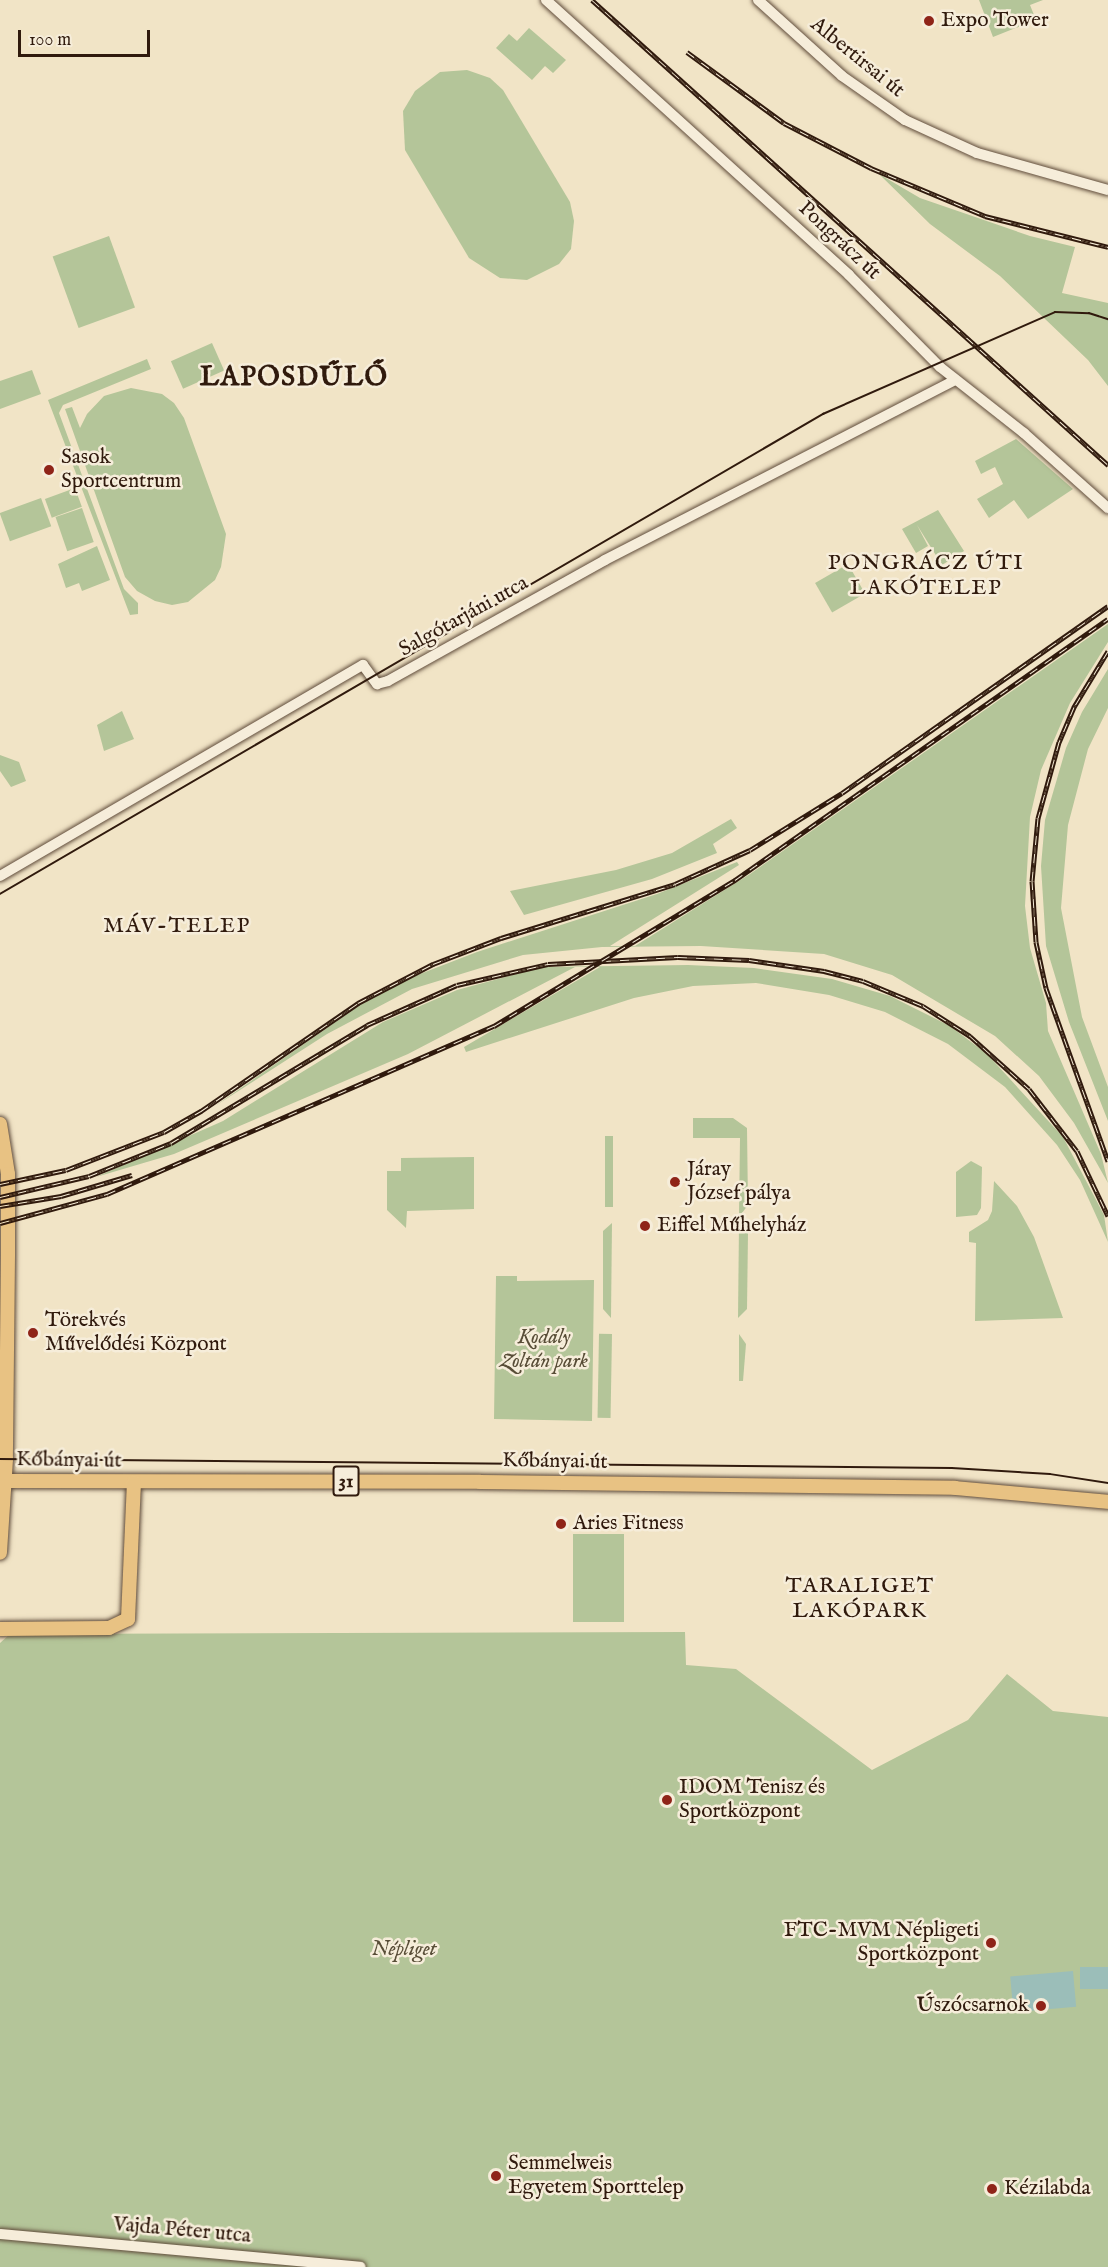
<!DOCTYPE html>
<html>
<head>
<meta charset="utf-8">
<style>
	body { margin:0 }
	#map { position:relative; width:1108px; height:2267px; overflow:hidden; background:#f1e4c6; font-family:"IM FELL English",serif }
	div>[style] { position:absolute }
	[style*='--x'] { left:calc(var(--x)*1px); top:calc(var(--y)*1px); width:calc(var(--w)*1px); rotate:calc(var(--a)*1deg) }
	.green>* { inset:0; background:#b4c599; transform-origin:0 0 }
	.water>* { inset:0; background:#9bbeb9; transform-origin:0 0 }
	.roads { filter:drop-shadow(0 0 2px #604c3b) drop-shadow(0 0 2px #604c3b) }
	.minor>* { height:10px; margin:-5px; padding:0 5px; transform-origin:5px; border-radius:5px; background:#f6edda }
	.major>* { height:14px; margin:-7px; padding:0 7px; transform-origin:7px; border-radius:7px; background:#e8c283 }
	.tram>* { height:1.5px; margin:-0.75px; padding:0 0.75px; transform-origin:0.75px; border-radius:0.75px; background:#301a0d }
	.rail>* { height:5px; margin-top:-2.5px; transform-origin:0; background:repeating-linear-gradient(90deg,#f6edda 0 9px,#301a0d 0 18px); box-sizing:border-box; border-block:2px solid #301a0d }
	.dots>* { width:16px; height:16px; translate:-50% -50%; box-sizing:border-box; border:3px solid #f6edda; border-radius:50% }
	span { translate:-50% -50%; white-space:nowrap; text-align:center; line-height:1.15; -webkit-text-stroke:5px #f6edda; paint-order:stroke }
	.shield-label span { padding:2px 4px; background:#f6edda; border:2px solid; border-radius:4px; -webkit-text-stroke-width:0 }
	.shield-label { font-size:20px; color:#301a0d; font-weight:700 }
	.poi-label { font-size:21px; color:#301a0d }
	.left { translate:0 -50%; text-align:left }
	.right { translate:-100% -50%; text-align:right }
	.street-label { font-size:21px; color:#301a0d }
	.park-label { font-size:21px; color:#584d37; font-style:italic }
	.neighbourhood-label { font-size:22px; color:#301a0d; letter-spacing:1.5px }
	.district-label { font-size:27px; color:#301a0d; font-weight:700; letter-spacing:1.5px }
	.scale { position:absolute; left:18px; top:30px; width:132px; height:27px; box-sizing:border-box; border:3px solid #301a0d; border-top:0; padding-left:8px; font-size:18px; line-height:21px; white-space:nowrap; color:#301a0d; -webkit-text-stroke:4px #f6edda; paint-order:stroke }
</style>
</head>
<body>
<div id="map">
	<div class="green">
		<div style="clip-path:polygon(979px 0,1043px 0,1030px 5px,1036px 20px,993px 37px)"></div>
		<div style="clip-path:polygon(529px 28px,566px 60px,553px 73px,545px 66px,532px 80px,496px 48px,509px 34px,517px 41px)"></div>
		<div style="clip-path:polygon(467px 70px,490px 78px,503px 90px,570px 202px,574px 221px,571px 249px,559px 264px,527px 280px,500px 278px,469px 258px,405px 150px,403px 111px,415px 91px,440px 72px)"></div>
		<div style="clip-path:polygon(879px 174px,920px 198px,1030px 236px,1075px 247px,1062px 293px,1108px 303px,1108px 386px,1088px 360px,1000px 276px,930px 224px)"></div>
		<div style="left:109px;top:236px;width:76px;height:60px;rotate:70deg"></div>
		<div style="left:212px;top:343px;width:30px;height:45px;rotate:66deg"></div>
		<div style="clip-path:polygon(147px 359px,151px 369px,63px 405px,59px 413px,124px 589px,138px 603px,138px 614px,130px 615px,48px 400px)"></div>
		<div style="clip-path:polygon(32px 370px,41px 394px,0 409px,0 381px)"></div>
		<div style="clip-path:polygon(131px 388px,162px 394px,174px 403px,184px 418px,226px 534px,221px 567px,215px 580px,188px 602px,172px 605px,155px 601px,137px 591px,125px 577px,65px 409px,72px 407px,80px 428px,87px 414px,104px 396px)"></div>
		<div style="clip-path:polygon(1016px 439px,1073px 489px,1028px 519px,1014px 500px,989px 518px,977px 499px,1003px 484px,995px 467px,981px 474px,975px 461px)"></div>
		<div style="left:75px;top:488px;width:20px;height:32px;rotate:70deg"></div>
		<div style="left:41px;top:498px;width:30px;height:44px;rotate:70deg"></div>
		<div style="left:82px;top:508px;width:36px;height:28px;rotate:71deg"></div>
		<div style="clip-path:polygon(938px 510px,964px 551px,942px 565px,917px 525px,928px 546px,916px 553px,902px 529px)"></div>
		<div style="clip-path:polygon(97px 546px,110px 580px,82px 591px,79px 583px,66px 588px,58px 564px)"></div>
		<div style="left:848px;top:564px;width:34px;height:38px;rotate:60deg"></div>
		<div style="clip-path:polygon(1108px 624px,1108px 642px,1070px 703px,1041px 770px,1030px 817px,1025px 906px,1030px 948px,1046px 1003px,1048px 1031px,1101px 1154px,1108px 1183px,1074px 1123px,1039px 1076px,995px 1036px,892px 975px,824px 954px,701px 946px,602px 947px,523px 955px,412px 989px,327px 1034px,215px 1106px,370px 998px,407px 979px,477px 952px,657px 894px,737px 862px,739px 865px,610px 946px,635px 946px,750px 874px)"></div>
		<div style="clip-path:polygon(1108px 669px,1108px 708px,1088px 749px,1068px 825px,1061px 908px,1082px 1017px,1108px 1087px,1108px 1121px,1069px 1022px,1046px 946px,1041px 866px,1045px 820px,1066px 748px,1082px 712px)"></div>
		<div style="clip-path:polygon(122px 711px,134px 739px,104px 751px,97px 725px)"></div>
		<div style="clip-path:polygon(0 755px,19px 762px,26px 781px,11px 787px,0 771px)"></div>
		<div style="clip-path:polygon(731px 819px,737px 828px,713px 844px,717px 853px,652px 879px,524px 915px,510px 891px,616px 870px,672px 853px)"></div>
		<div style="clip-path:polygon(688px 965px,754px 968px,832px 979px,890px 996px,950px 1026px,987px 1054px,1063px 1137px,1104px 1215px,1108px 1242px,1080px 1180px,1057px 1145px,1005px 1087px,948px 1044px,885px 1012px,829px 995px,756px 983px,693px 986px,634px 998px,466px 1052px,464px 1047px,600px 967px,575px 967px,408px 1054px,174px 1154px,96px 1177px,223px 1121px,383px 1022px,457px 990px,543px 967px)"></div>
		<div style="clip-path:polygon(693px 1118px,733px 1118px,747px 1128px,748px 1205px,742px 1213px,739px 1215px,740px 1138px,693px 1138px)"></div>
		<div style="left:605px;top:1136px;width:8px;height:71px"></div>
		<div style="clip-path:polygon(474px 1157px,474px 1209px,407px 1211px,406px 1228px,387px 1210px,387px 1171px,401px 1171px,401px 1158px)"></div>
		<div style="clip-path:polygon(971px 1161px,982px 1167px,981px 1208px,977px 1215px,956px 1217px,956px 1172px)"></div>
		<div style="clip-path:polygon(994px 1181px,1017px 1206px,1034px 1237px,1063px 1318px,975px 1321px,976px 1243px,969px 1242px,969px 1232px,988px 1220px,992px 1211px)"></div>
		<div style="clip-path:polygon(612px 1223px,611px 1318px,603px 1309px,603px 1231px)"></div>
		<div style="clip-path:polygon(739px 1224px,748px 1233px,747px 1309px,738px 1318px)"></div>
		<div style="clip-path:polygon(496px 1276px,517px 1276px,517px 1281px,594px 1280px,592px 1421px,494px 1419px)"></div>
		<div style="left:612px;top:1334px;width:84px;height:13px;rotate:91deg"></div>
		<div style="clip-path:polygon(739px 1334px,746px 1344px,743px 1381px,739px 1381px)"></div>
		<div style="left:573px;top:1534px;width:51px;height:88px"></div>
		<div style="clip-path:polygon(685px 1632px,686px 1665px,736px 1669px,872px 1770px,968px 1720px,1007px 1674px,1053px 1711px,1108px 1717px,1108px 2267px,0 2267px,0 1643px,10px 1634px,19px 1634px)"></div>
	</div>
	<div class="water">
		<div style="left:1108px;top:1967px;width:22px;height:28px;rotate:90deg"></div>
		<div style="left:1073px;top:1971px;width:36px;height:63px;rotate:85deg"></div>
	</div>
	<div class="roads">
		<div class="minor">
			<div style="--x:546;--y:0;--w:409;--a:42.2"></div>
			<div style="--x:849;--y:275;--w:129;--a:45.3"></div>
			<div style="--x:940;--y:367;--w:107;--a:38.2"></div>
			<div style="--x:1024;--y:433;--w:113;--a:41.8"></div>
			<div style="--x:758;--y:0;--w:113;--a:42.1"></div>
			<div style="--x:842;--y:76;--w:77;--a:34.9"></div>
			<div style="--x:905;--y:120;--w:79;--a:24.6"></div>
			<div style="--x:977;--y:153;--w:136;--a:15.8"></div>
			<div style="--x:0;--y:876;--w:420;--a:-30.2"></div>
			<div style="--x:363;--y:665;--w:24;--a:54"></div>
			<div style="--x:377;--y:684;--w:11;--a:-15"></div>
			<div style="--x:388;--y:681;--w:248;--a:-29.1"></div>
			<div style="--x:605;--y:560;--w:394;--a:-27.2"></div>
			<div style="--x:0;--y:2234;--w:362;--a:5.2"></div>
		</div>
		<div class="major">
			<div style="--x:0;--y:1124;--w:51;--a:80.9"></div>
			<div style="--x:8;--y:1174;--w:81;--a:90"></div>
			<div style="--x:8;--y:1255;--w:204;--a:90.6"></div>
			<div style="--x:6;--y:1459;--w:94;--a:93.7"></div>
			<div style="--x:0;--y:1481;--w:480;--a:0.1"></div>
			<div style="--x:480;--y:1482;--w:475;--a:0.7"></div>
			<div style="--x:955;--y:1488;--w:154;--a:5.2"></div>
			<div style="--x:0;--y:1629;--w:109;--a:-0.5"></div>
			<div style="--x:109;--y:1628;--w:21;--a:-25"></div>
			<div style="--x:128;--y:1619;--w:137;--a:-87.5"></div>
		</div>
	</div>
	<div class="tram">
		<div style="--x:0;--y:894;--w:953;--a:-30.25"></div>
		<div style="--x:823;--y:414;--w:253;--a:-23.7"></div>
		<div style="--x:1055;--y:312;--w:34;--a:2"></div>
		<div style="--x:1089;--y:313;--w:20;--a:18"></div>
		<div style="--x:0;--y:1459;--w:952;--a:0.54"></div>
		<div style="--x:952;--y:1468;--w:98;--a:3.5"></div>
		<div style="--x:1050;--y:1474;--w:59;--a:8.8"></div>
	</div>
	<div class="rail">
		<div style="--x:592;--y:0;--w:695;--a:42.02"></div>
		<div style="--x:687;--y:52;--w:120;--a:36.2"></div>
		<div style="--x:784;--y:123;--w:98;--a:27.3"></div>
		<div style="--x:871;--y:168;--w:124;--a:22.8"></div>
		<div style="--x:985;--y:216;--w:127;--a:14.1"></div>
		<div style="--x:1108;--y:651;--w:66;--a:121.3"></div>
		<div style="--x:1074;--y:707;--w:38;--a:113"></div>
		<div style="--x:1059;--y:742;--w:79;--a:105.4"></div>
		<div style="--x:1038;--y:818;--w:63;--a:95.4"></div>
		<div style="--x:1032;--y:881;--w:61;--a:86.2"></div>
		<div style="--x:1036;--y:942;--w:47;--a:77.7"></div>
		<div style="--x:1046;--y:988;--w:184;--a:70.3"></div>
		<div style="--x:0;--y:1184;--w:67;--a:-12"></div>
		<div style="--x:66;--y:1170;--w:105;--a:-21.2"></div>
		<div style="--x:164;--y:1132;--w:43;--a:-29.6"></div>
		<div style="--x:201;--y:1111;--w:191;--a:-34.5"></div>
		<div style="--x:358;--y:1003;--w:85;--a:-27.5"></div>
		<div style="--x:433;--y:964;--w:73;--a:-20.9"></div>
		<div style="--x:501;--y:938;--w:182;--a:-17.2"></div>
		<div style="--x:675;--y:884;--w:82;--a:-24.4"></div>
		<div style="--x:750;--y:850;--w:108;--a:-31.8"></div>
		<div style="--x:842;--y:793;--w:325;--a:-35.1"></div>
		<div style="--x:0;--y:1197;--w:91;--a:-13.3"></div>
		<div style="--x:89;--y:1176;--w:88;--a:-21.9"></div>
		<div style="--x:171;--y:1143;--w:229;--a:-31"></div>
		<div style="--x:367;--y:1025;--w:98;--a:-24"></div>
		<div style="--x:457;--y:985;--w:93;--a:-13"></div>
		<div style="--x:548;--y:964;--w:130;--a:-3.1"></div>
		<div style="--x:678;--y:957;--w:71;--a:2.4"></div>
		<div style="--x:749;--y:960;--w:76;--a:8.3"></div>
		<div style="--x:824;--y:971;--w:40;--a:14.4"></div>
		<div style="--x:863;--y:981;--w:65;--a:22.6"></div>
		<div style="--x:923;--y:1006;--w:56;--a:32.6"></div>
		<div style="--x:970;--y:1036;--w:79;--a:41.9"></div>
		<div style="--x:1029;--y:1089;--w:78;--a:52.3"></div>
		<div style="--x:1077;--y:1151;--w:72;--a:64.5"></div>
		<div style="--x:0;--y:1206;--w:62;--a:-9.3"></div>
		<div style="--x:61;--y:1196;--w:74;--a:-16.5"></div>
		<div style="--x:0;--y:1223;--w:111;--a:-15.2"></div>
		<div style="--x:107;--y:1194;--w:422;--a:-23.5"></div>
		<div style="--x:494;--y:1026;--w:282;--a:-31.2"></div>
		<div style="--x:735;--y:880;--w:455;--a:-35"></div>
	</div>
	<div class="dots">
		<div style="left:929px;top:21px;background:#8f2418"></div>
		<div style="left:49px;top:470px;background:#8f2418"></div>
		<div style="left:675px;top:1182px;background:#8f2418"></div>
		<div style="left:645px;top:1226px;background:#8f2418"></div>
		<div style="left:33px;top:1333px;background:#8f2418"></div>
		<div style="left:561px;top:1524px;background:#8f2418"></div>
		<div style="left:667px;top:1800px;background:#8f2418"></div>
		<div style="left:991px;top:1943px;background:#8f2418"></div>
		<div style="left:1041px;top:2006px;background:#8f2418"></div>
		<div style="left:496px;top:2176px;background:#8f2418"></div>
		<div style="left:992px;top:2189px;background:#8f2418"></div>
	</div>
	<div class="shield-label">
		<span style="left:346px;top:1481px">31</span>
	</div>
	<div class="poi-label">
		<span class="left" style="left:941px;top:21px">Expo Tower</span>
		<span class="left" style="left:61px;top:470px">Sasok<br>Sportcentrum</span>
		<span class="left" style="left:687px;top:1182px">Járay<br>József pálya</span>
		<span class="left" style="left:657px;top:1226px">Eiffel Műhelyház</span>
		<span class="left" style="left:45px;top:1333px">Törekvés<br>Művelődési Központ</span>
		<span class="left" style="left:573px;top:1524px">Aries Fitness</span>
		<span class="left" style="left:679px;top:1800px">IDOM Tenisz és<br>Sportközpont</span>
		<span class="right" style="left:979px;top:1943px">FTC-MVM Népligeti<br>Sportközpont</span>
		<span class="right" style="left:1029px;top:2006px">Úszócsarnok</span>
		<span class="left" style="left:508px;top:2176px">Semmelweis<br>Egyetem Sporttelep</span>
		<span class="left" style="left:1004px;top:2189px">Kézilabda</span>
	</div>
	<div class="street-label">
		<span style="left:857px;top:58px;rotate:39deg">Albertirsai út</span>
		<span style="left:839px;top:241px;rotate:43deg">Pongrácz út</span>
		<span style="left:464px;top:617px;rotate:-29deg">Salgótarjáni utca</span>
		<span style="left:69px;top:1461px;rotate:1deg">Kőbányai út</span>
		<span style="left:555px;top:1462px;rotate:1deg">Kőbányai út</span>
		<span style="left:182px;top:2231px;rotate:5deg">Vajda Péter utca</span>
	</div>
	<div class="park-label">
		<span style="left:544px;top:1350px">Kodály<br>Zoltán park</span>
		<span style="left:404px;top:1950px">Népliget</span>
	</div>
	<div class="neighbourhood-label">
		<span style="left:926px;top:576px">PONGRÁCZ ÚTI<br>LAKÓTELEP</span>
		<span style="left:177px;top:927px">MÁV-TELEP</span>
		<span style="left:860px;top:1599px">TARALIGET<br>LAKÓPARK</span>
	</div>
	<div class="district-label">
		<span style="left:294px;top:379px">LAPOSDŰLŐ</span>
	</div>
	<div class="scale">100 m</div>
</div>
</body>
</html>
